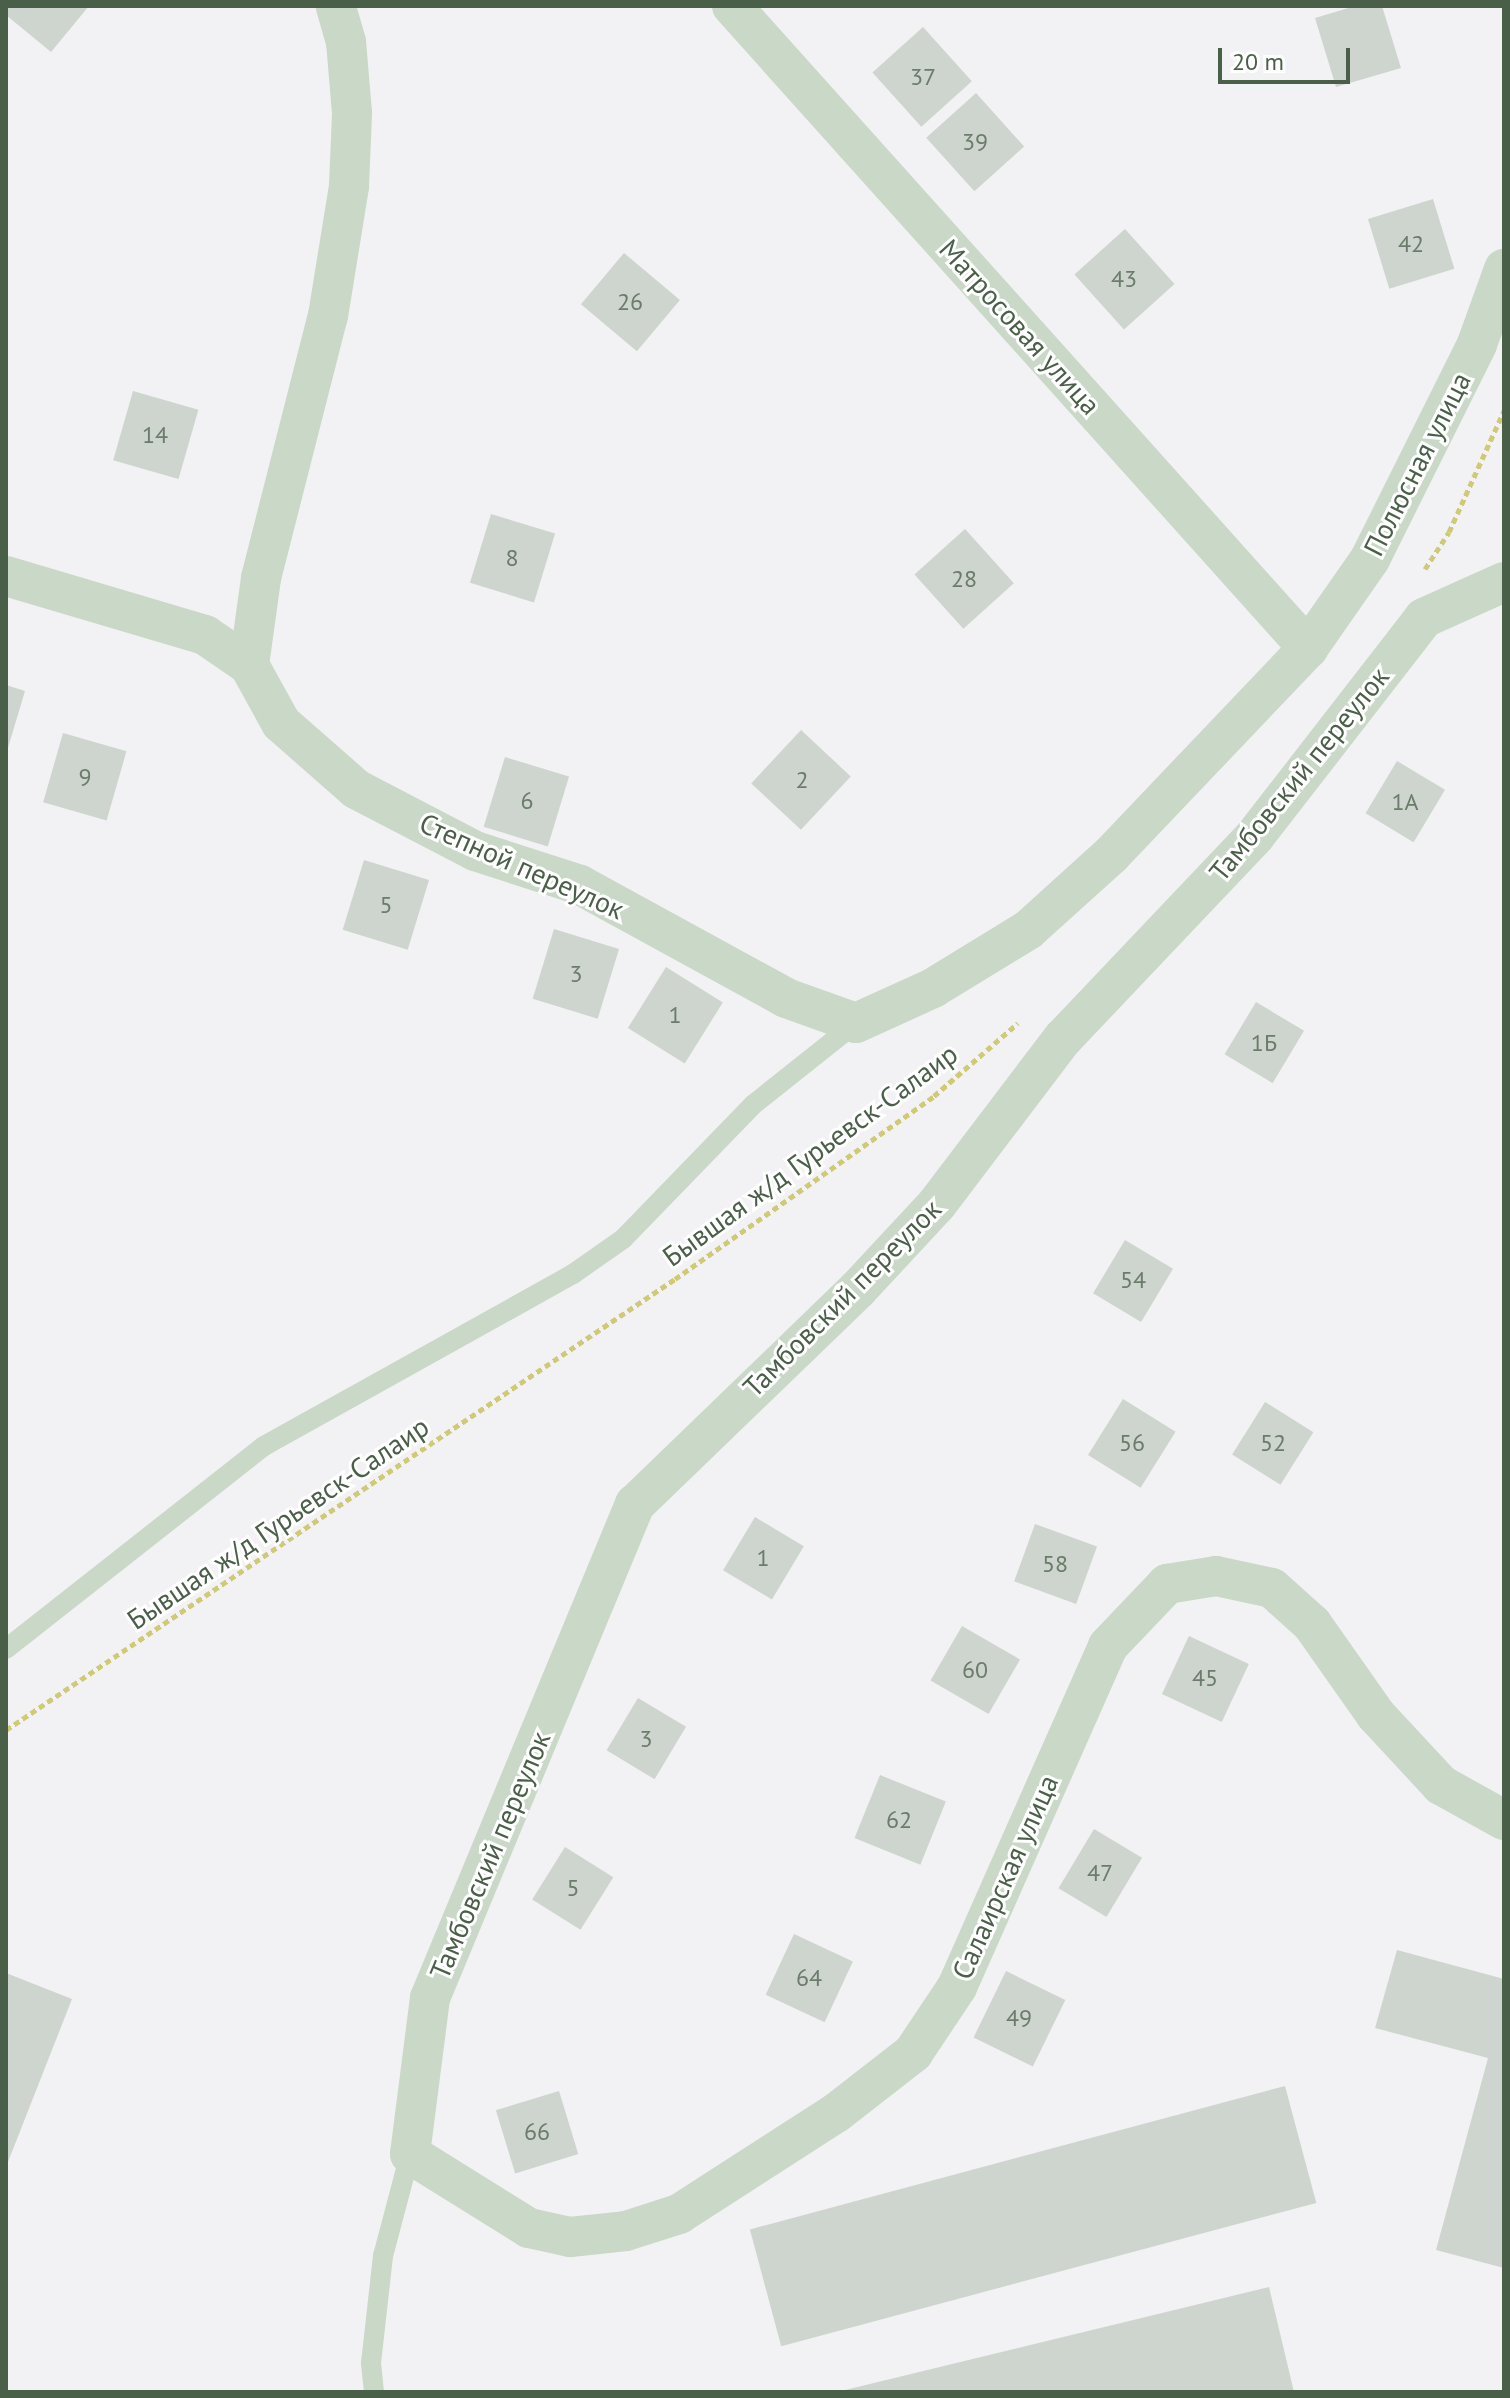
<!DOCTYPE html>
<html>
<head>
<meta charset="utf-8">
<style>
	body { margin:0 }
	#map { position:relative; width:1510px; height:2398px; overflow:hidden; background:#f2f1f3; font-family:"PT Sans",sans-serif }
	div>[style] { position:absolute }
	[style*='--x'] { left:calc(var(--x)*1px); top:calc(var(--y)*1px); width:calc(var(--w)*1px); rotate:calc(var(--a)*1deg) }
	.building>* { inset:0; background:#ced5ce; transform-origin:0 0 }
	.path>* { height:5px; margin-top:-2.5px; transform-origin:0; background:repeating-linear-gradient(90deg,#d0c976 0 6px,transparent 0 10px) }
	.service>* { height:20px; margin:-10px; padding:0 10px; transform-origin:10px; border-radius:10px; background:#c9d8c7 }
	.minor>* { height:40px; margin:-20px; padding:0 20px; transform-origin:20px; border-radius:20px; background:#c9d8c7 }
	span { translate:-50% -50%; white-space:nowrap; text-align:center; line-height:1.15; -webkit-text-stroke:6px #fff; paint-order:stroke }
	.number-label { font-size:24px; color:#6b7c6a }
	.number-label span { -webkit-text-stroke-width:0 }
	.street-label { font-size:28px; color:#4a5f48 }
	.frame { position:absolute; inset:0; border:8px solid #4a5f48; pointer-events:none }
	.scale { position:absolute; left:1218px; top:48px; width:132px; height:36px; box-sizing:border-box; border:4px solid #4a5f48; border-top:0; padding-left:10px; font-size:24px; line-height:28px; white-space:nowrap; color:#4a5f48; -webkit-text-stroke:6px #fff; paint-order:stroke }
</style>
</head>
<body>
<div id="map">
	<div class="building">
		<div style="clip-path:polygon(6px 6px,89px 6px,51px 52px,6px 15px)"></div>
		<div style="clip-path:polygon(1355px 6px,1382px 6px,1401px 68px,1336px 87px,1315px 18px)"></div>
		<div style="left:923px;top:27px;width:73px;height:68px;rotate:48deg"></div>
		<div style="left:976px;top:93px;width:72px;height:67px;rotate:48deg"></div>
		<div style="left:1433px;top:199px;width:73px;height:68px;rotate:73deg"></div>
		<div style="left:1125px;top:229px;width:74px;height:68px;rotate:48deg"></div>
		<div style="left:624px;top:253px;width:73px;height:67px;rotate:40deg"></div>
		<div style="left:133px;top:391px;width:68px;height:72px;rotate:16deg"></div>
		<div style="left:491px;top:514px;width:67px;height:72px;rotate:17deg"></div>
		<div style="left:965px;top:529px;width:73px;height:68px;rotate:48deg"></div>
		<div style="clip-path:polygon(6px 685px,25px 691px,7px 751px,6px 751px)"></div>
		<div style="left:801px;top:730px;width:68px;height:73px;rotate:43deg"></div>
		<div style="left:63px;top:733px;width:66px;height:72px;rotate:16deg"></div>
		<div style="left:505px;top:757px;width:67px;height:73px;rotate:17deg"></div>
		<div style="left:1397px;top:761px;width:56px;height:61px;rotate:31deg"></div>
		<div style="left:364px;top:860px;width:68px;height:73px;rotate:17deg"></div>
		<div style="left:554px;top:929px;width:68px;height:73px;rotate:17deg"></div>
		<div style="left:666px;top:967px;width:67px;height:72px;rotate:32deg"></div>
		<div style="left:1256px;top:1002px;width:56px;height:61px;rotate:31deg"></div>
		<div style="left:1125px;top:1240px;width:56px;height:62px;rotate:31deg"></div>
		<div style="left:1123px;top:1399px;width:62px;height:66px;rotate:32deg"></div>
		<div style="left:1265px;top:1402px;width:57px;height:62px;rotate:32deg"></div>
		<div style="left:755px;top:1517px;width:57px;height:62px;rotate:31deg"></div>
		<div style="left:1035px;top:1524px;width:66px;height:61px;rotate:20deg"></div>
		<div style="left:962px;top:1626px;width:67px;height:63px;rotate:30deg"></div>
		<div style="left:1189px;top:1636px;width:66px;height:64px;rotate:25deg"></div>
		<div style="left:638px;top:1698px;width:56px;height:61px;rotate:31deg"></div>
		<div style="left:880px;top:1775px;width:71px;height:68px;rotate:22deg"></div>
		<div style="left:1094px;top:1829px;width:56px;height:69px;rotate:31deg"></div>
		<div style="left:565px;top:1847px;width:57px;height:62px;rotate:32deg"></div>
		<div style="left:794px;top:1934px;width:65px;height:67px;rotate:25deg"></div>
		<div style="clip-path:polygon(1397px 1950px,1504px 1979px,1504px 2268px,1436px 2250px,1488px 2058px,1375px 2028px)"></div>
		<div style="left:1006px;top:1971px;width:66px;height:74px;rotate:26deg"></div>
		<div style="clip-path:polygon(6px 1973px,72px 1999px,6px 2167px)"></div>
		<div style="left:1285px;top:2086px;width:121px;height:554px;rotate:75deg"></div>
		<div style="left:559px;top:2091px;width:66px;height:66px;rotate:73deg"></div>
		<div style="clip-path:polygon(1269px 2287px,1294px 2392px,841px 2392px,841px 2391px)"></div>
	</div>
	<div class="path">
		<div style="--x:1425;--y:569;--w:44;--a:-57"></div>
		<div style="--x:1449;--y:532;--w:133;--a:-65.6"></div>
		<div style="--x:6;--y:1730;--w:807;--a:-33.99"></div>
		<div style="--x:675;--y:1279;--w:317;--a:-35.2"></div>
		<div style="--x:934;--y:1096;--w:111;--a:-41"></div>
	</div>
	<div class="service">
		<div style="--x:6;--y:1649;--w:328;--a:-38.2"></div>
		<div style="--x:264;--y:1446;--w:354;--a:-29.1"></div>
		<div style="--x:573;--y:1274;--w:61;--a:-35"></div>
		<div style="--x:623;--y:1239;--w:188;--a:-45.9"></div>
		<div style="--x:754;--y:1104;--w:130;--a:-38.5"></div>
		<div style="--x:374;--y:2392;--w:29;--a:-96"></div>
		<div style="--x:371;--y:2363;--w:108;--a:-83.6"></div>
		<div style="--x:383;--y:2256;--w:106;--a:-75.2"></div>
	</div>
	<div class="minor">
		<div style="--x:732;--y:6;--w:863;--a:48.1"></div>
		<div style="--x:6;--y:576;--w:208;--a:16.5"></div>
		<div style="--x:205;--y:635;--w:53;--a:34.3"></div>
		<div style="--x:249;--y:665;--w:66;--a:61.1"></div>
		<div style="--x:281;--y:723;--w:100;--a:41.3"></div>
		<div style="--x:356;--y:789;--w:134;--a:27.5"></div>
		<div style="--x:475;--y:851;--w:110;--a:17.9"></div>
		<div style="--x:580;--y:885;--w:235;--a:28.7"></div>
		<div style="--x:786;--y:998;--w:74;--a:19.7"></div>
		<div style="--x:856;--y:1023;--w:85;--a:-24.4"></div>
		<div style="--x:933;--y:988;--w:111;--a:-31.4"></div>
		<div style="--x:1028;--y:930;--w:112;--a:-42.1"></div>
		<div style="--x:1111;--y:855;--w:286;--a:-46.4"></div>
		<div style="--x:1308;--y:648;--w:108;--a:-55.1"></div>
		<div style="--x:1370;--y:559;--w:240;--a:-63.5"></div>
		<div style="--x:1477;--y:344;--w:80;--a:-70.2"></div>
		<div style="--x:1504;--y:582;--w:88;--a:155.8"></div>
		<div style="--x:1424;--y:618;--w:276;--a:127.8"></div>
		<div style="--x:1255;--y:836;--w:279;--a:133.5"></div>
		<div style="--x:1063;--y:1038;--w:208;--a:127.2"></div>
		<div style="--x:937;--y:1204;--w:116;--a:132.9"></div>
		<div style="--x:858;--y:1289;--w:310;--a:136"></div>
		<div style="--x:635;--y:1504;--w:535;--a:112.54"></div>
		<div style="--x:430;--y:1998;--w:157;--a:97.3"></div>
		<div style="--x:410;--y:2154;--w:140;--a:31.9"></div>
		<div style="--x:529;--y:2228;--w:42;--a:12.4"></div>
		<div style="--x:570;--y:2237;--w:56;--a:-6.1"></div>
		<div style="--x:626;--y:2231;--w:56;--a:-17.8"></div>
		<div style="--x:679;--y:2214;--w:187;--a:-32.8"></div>
		<div style="--x:836;--y:2113;--w:98;--a:-37.9"></div>
		<div style="--x:913;--y:2053;--w:79;--a:-56.3"></div>
		<div style="--x:957;--y:1987;--w:373;--a:-66.1"></div>
		<div style="--x:1108;--y:1646;--w:86;--a:-46.4"></div>
		<div style="--x:1167;--y:1584;--w:50;--a:-9.3"></div>
		<div style="--x:1216;--y:1576;--w:57;--a:12.1"></div>
		<div style="--x:1272;--y:1588;--w:54;--a:42"></div>
		<div style="--x:1312;--y:1624;--w:111;--a:54.9"></div>
		<div style="--x:1376;--y:1715;--w:96;--a:47.1"></div>
		<div style="--x:1441;--y:1785;--w:72;--a:29.1"></div>
		<div style="--x:249;--y:665;--w:88;--a:-82.1"></div>
		<div style="--x:261;--y:578;--w:270;--a:-75.7"></div>
		<div style="--x:328;--y:316;--w:132;--a:-80.8"></div>
		<div style="--x:349;--y:186;--w:73;--a:-87.6"></div>
		<div style="--x:352;--y:113;--w:71;--a:-94.8"></div>
		<div style="--x:346;--y:42;--w:37;--a:-106"></div>
	</div>
	<div class="number-label">
		<span style="left:923px;top:77px">37</span>
		<span style="left:975px;top:142px">39</span>
		<span style="left:1411px;top:244px">42</span>
		<span style="left:1124px;top:279px">43</span>
		<span style="left:630px;top:302px">26</span>
		<span style="left:155px;top:435px">14</span>
		<span style="left:512px;top:558px">8</span>
		<span style="left:964px;top:579px">28</span>
		<span style="left:85px;top:777px">9</span>
		<span style="left:802px;top:780px">2</span>
		<span style="left:527px;top:801px">6</span>
		<span style="left:1405px;top:802px">1А</span>
		<span style="left:386px;top:905px">5</span>
		<span style="left:576px;top:974px">3</span>
		<span style="left:675px;top:1015px">1</span>
		<span style="left:1264px;top:1043px">1Б</span>
		<span style="left:1133px;top:1280px">54</span>
		<span style="left:1132px;top:1443px">56</span>
		<span style="left:1273px;top:1443px">52</span>
		<span style="left:763px;top:1558px">1</span>
		<span style="left:1055px;top:1564px">58</span>
		<span style="left:975px;top:1670px">60</span>
		<span style="left:1205px;top:1678px">45</span>
		<span style="left:646px;top:1739px">3</span>
		<span style="left:899px;top:1820px">62</span>
		<span style="left:1100px;top:1873px">47</span>
		<span style="left:573px;top:1888px">5</span>
		<span style="left:809px;top:1978px">64</span>
		<span style="left:1019px;top:2018px">49</span>
		<span style="left:537px;top:2132px">66</span>
	</div>
	<div class="street-label">
		<span style="left:1020px;top:327px;rotate:48deg">Матросовая улица</span>
		<span style="left:1417px;top:464px;rotate:-63deg">Полюсная улица</span>
		<span style="left:1299px;top:774px;rotate:-51deg">Тамбовский переулок</span>
		<span style="left:522px;top:866px;rotate:24deg">Степной переулок</span>
		<span style="left:810px;top:1155px;rotate:-36deg">Бывшая ж/д Гурьевск-Салаир</span>
		<span style="left:842px;top:1298px;rotate:-45deg">Тамбовский переулок</span>
		<span style="left:278px;top:1523px;rotate:-34deg">Бывшая ж/д Гурьевск-Салаир</span>
		<span style="left:490px;top:1855px;rotate:-67deg">Тамбовский переулок</span>
		<span style="left:1005px;top:1877px;rotate:-66deg">Салаирская улица</span>
	</div>
	<div class="frame"></div>
	<div class="scale">20 m</div>
</div>
</body>
</html>
